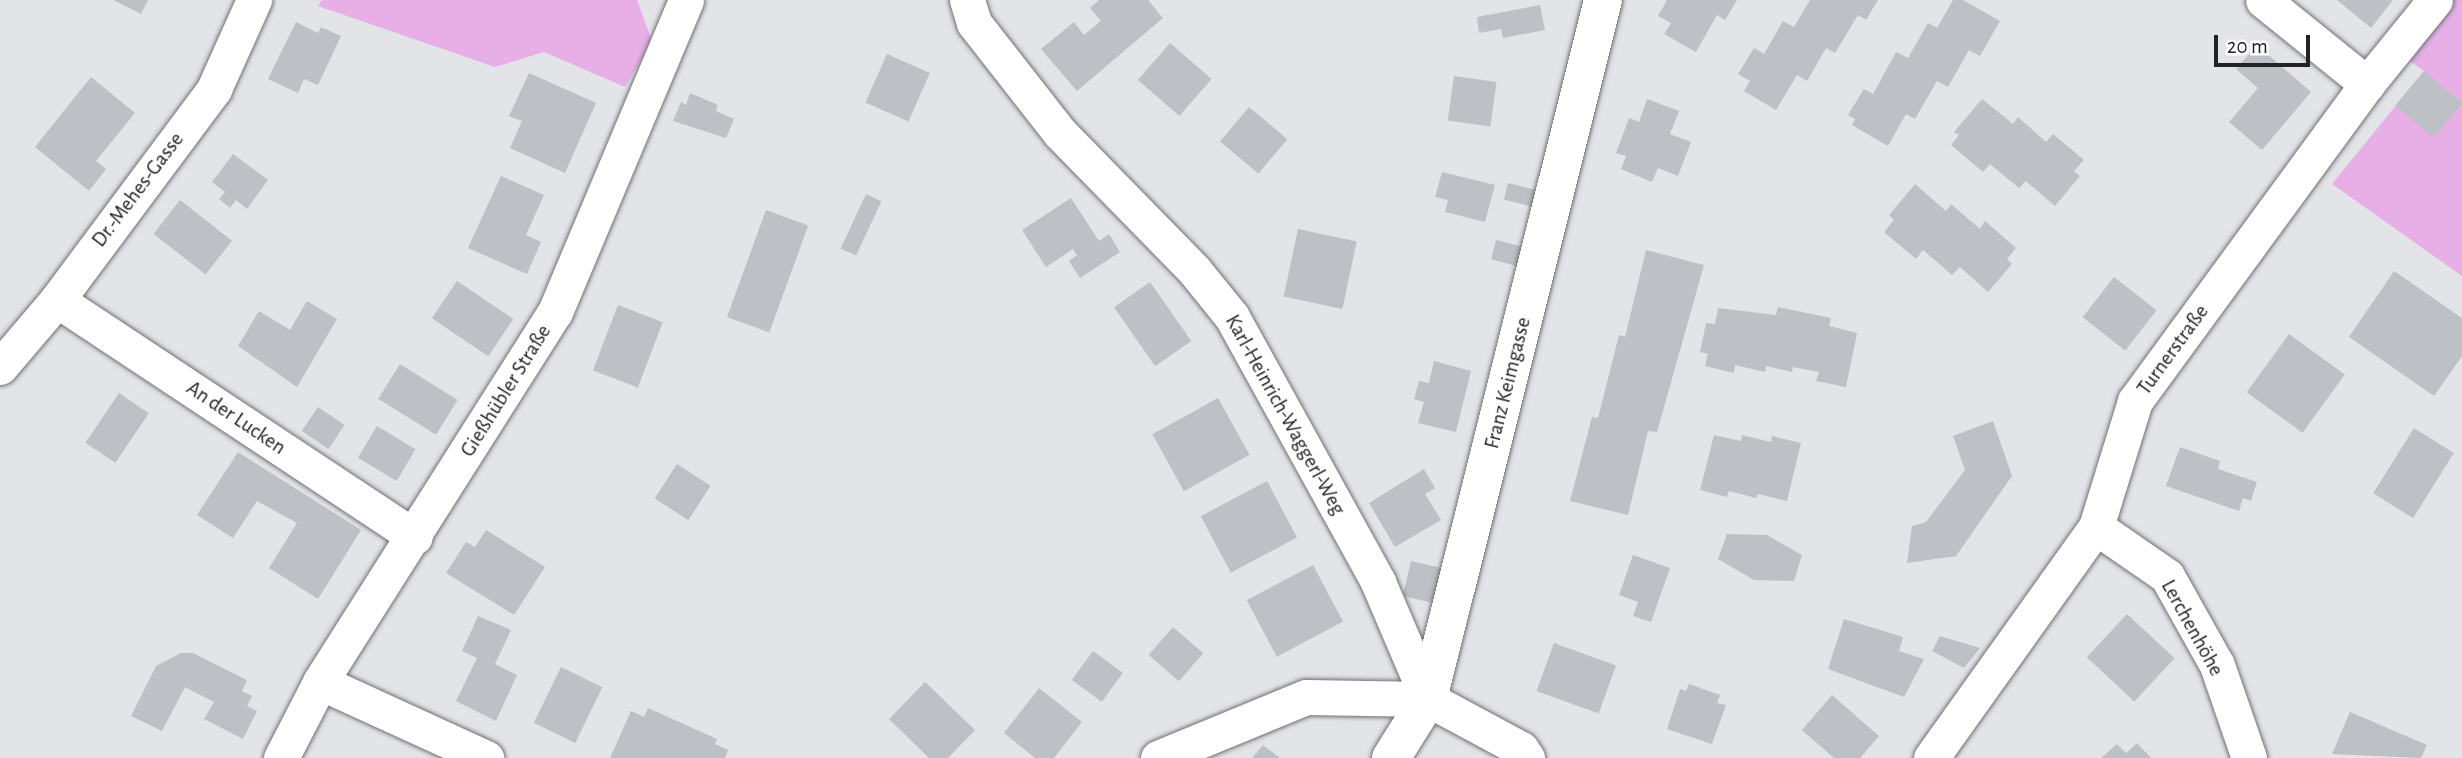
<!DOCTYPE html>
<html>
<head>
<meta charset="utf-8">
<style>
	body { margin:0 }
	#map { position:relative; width:2462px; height:758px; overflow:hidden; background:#e3e4e8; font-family:"Alegreya Sans",sans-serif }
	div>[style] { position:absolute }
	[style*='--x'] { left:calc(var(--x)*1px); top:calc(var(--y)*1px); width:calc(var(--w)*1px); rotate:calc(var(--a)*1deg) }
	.green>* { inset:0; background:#e7afe6 }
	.building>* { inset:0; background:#bdc0c4; transform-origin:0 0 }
	.roads { filter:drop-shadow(0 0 2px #707074) drop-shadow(0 0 2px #707074) }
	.minor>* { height:35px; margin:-17.5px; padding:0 17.5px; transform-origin:17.5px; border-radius:17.5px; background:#fff }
	.major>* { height:38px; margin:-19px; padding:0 19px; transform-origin:19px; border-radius:19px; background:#fff }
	span { translate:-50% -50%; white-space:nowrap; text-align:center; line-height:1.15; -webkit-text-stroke:6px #fff; paint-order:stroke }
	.street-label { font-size:21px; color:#232325 }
	.scale { position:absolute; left:2214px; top:35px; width:96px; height:32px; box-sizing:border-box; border:4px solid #232325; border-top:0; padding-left:9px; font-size:21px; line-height:24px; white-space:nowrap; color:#232325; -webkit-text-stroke:5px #fff; paint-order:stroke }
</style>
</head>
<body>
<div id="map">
	<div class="green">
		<div style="clip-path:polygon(322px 0,637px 0,652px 41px,625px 87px,544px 52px,495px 67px,318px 6px)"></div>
		<div style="clip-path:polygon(2443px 0,2462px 0,2462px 276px,2332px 184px,2424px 71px,2400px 54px)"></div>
	</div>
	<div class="building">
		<div style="clip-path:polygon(113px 0,148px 0,141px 14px)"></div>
		<div style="clip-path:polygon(1099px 0,1148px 0,1163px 18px,1077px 91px,1041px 49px,1074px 22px,1084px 35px,1101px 21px,1090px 8px)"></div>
		<div style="clip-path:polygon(1667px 0,1737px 0,1725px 20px,1717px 15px,1696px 52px,1664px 34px,1671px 23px,1658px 16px)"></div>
		<div style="clip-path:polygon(1810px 0,1878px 0,1866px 20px,1858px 15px,1835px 53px,1826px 48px,1807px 81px,1797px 75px,1776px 110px,1744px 91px,1750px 81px,1738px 74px,1754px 48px,1764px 54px,1783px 21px,1794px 27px)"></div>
		<div style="clip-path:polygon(1953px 0,1963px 0,2000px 21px,1980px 56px,1969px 50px,1948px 87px,1937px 81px,1915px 119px,1906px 114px,1888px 146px,1852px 125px,1855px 119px,1848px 115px,1864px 89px,1873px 94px,1896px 52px,1908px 58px,1928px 23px,1937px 28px)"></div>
		<div style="clip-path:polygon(2337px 0,2393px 0,2371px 28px)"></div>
		<div style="clip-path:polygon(1540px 5px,1545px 30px,1503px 38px,1501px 29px,1479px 33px,1477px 17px)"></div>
		<div style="clip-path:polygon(296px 22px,318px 33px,321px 27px,341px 36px,318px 85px,304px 79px,298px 93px,268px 79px)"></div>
		<div style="left:1170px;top:43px;width:55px;height:49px;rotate:41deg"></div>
		<div style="clip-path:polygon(2257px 45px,2311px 92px,2262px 150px,2229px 122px,2258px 88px,2236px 69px)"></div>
		<div style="left:887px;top:54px;width:47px;height:53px;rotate:24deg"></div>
		<div style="left:2424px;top:71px;width:50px;height:45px;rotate:40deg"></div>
		<div style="clip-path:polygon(529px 73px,596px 103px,565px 173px,510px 148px,522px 121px,509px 116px)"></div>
		<div style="left:1454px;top:76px;width:43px;height:45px;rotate:8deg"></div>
		<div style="clip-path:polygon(91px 77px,135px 113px,96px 161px,106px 169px,89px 191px,35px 147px)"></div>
		<div style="clip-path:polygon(690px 93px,718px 105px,716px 111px,734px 119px,726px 138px,673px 121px,681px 102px,686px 105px)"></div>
		<div style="clip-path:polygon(1647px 99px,1679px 111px,1670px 134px,1691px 142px,1678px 176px,1658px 168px,1652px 182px,1621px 169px,1626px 156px,1616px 153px,1629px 118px,1639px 122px)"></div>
		<div style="clip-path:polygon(1982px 99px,2013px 124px,2018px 117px,2046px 142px,2053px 134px,2084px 160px,2074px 171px,2080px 176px,2055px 206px,2026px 181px,2019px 188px,1990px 164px,1983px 172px,1951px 145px,1959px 135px,1954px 132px)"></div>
		<div style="left:1249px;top:107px;width:50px;height:45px;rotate:40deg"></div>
		<div style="clip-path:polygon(233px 154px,268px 180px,247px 209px,236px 200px,230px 208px,219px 199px,225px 192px,212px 182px)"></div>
		<div style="clip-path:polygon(1442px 172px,1495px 185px,1485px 222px,1445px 212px,1448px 200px,1435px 197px)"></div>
		<div style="clip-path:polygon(501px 176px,544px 195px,526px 235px,541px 242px,527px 274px,468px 248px)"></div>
		<div style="left:1508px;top:183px;width:29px;height:17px;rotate:14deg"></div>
		<div style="clip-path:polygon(1915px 184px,1946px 211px,1951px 204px,1980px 229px,1985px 221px,2016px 248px,2007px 259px,2012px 264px,1988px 292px,1960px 267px,1952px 275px,1923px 250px,1916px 259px,1884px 232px,1894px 220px,1889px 215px)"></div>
		<div style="left:866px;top:194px;width:17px;height:60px;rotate:25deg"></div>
		<div style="clip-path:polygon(1071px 198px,1099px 241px,1109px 234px,1120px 252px,1080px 278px,1069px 261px,1077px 255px,1073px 249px,1046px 267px,1022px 230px)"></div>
		<div style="left:180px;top:200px;width:66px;height:43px;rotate:38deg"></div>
		<div style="left:766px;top:210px;width:45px;height:114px;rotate:20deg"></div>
		<div style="left:1298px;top:229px;width:60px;height:69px;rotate:12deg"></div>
		<div style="left:1496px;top:240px;width:29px;height:20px;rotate:14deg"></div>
		<div style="clip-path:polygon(1646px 250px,1704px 265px,1657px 432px,1648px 431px,1628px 515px,1570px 501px,1592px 417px,1598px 418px,1619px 335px,1625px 337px)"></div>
		<div style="clip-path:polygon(2394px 271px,2462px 318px,2462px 356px,2434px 396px,2349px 337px)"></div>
		<div style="left:2114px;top:277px;width:54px;height:51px;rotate:38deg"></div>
		<div style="left:457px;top:281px;width:68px;height:45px;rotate:34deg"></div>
		<div style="left:1150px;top:282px;width:72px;height:44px;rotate:55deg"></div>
		<div style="clip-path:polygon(307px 301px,337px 319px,297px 387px,238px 346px,259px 311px,290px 330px)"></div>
		<div style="left:618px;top:305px;width:48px;height:70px;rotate:21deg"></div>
		<div style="clip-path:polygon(1778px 307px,1831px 318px,1829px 326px,1857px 333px,1846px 387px,1816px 381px,1819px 372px,1793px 367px,1792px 372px,1766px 366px,1765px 372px,1735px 365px,1734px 373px,1705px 366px,1708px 354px,1700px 352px,1706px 323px,1715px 324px,1718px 308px,1776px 315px)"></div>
		<div style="left:2289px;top:334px;width:69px;height:72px;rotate:36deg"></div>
		<div style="clip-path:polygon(1434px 361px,1471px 371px,1456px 432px,1418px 423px,1424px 402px,1414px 399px,1419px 381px,1429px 383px)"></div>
		<div style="left:400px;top:364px;width:68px;height:41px;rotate:32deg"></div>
		<div style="left:119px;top:393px;width:36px;height:60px;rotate:34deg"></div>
		<div style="left:1218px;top:398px;width:65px;height:75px;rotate:61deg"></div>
		<div style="left:318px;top:407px;width:32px;height:29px;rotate:34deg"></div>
		<div style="clip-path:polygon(1993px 421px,2012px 476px,1956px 556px,1907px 563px,1912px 526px,1926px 522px,1965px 470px,1953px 436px)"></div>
		<div style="left:377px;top:426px;width:45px;height:37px;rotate:31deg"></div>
		<div style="left:2414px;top:428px;width:47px;height:77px;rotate:32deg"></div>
		<div style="clip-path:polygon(1714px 435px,1741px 441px,1742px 435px,1771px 442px,1772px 436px,1801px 443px,1787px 501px,1758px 494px,1756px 498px,1729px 491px,1727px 497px,1700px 490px)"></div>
		<div style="clip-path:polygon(2180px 447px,2220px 461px,2218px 469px,2257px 482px,2251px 501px,2243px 498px,2239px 511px,2166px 486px)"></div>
		<div style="clip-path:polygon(238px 452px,361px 530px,318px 599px,269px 568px,297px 523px,257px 501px,233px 538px,197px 515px)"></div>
		<div style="left:677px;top:464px;width:40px;height:41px;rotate:33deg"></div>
		<div style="clip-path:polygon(1424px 469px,1435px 488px,1425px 494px,1441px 520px,1395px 547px,1369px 503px)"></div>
		<div style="left:1267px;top:481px;width:64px;height:75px;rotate:62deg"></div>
		<div style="clip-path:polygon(486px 530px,545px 567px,514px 615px,446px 573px,466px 542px,475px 547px)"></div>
		<div style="clip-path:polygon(1727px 534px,1767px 535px,1802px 555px,1794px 581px,1754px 580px,1718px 559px)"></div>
		<div style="clip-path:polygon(1633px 555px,1670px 568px,1651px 622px,1633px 616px,1638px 602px,1619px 595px)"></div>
		<div style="left:1411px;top:561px;width:31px;height:36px;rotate:13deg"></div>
		<div style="left:1313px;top:565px;width:64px;height:75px;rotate:62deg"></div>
		<div style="left:2127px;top:614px;width:65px;height:59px;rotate:43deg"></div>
		<div style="clip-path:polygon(478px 616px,511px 630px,495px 664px,517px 675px,496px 721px,456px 701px,477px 658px,462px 651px)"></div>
		<div style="clip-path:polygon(1844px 619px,1903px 637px,1899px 651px,1924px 659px,1904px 697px,1828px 669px)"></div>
		<div style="left:1173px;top:627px;width:40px;height:37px;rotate:41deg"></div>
		<div style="clip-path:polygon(1940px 636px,1980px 648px,1964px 668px,1932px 651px)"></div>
		<div style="left:1554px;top:643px;width:66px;height:51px;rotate:20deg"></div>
		<div style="left:1093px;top:651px;width:37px;height:36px;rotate:36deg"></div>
		<div style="clip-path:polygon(181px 653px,193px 653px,247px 680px,242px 691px,252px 696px,247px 706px,257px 711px,243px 739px,204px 719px,214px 702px,185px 687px,162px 731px,131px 716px,156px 666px)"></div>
		<div style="left:561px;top:667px;width:46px;height:62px;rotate:26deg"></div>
		<div style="clip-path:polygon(925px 682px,975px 730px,948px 758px,929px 758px,889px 719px)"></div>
		<div style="clip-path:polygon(1689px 684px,1720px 695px,1717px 703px,1726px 705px,1712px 744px,1667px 729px,1680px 689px,1686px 691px)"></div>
		<div style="clip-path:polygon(1039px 688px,1082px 722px,1054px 758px,1035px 758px,1004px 733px)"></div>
		<div style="clip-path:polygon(1832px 695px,1879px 736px,1860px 758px,1834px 758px,1802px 730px)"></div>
		<div style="clip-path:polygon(648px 708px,717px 739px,715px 744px,728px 750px,725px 758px,610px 758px,631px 711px,644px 717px)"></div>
		<div style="clip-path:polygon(2350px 712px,2427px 745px,2421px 758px,2332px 754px)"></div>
		<div style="clip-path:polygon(2137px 743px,2151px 758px,2101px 758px,2117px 744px,2126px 753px)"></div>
		<div style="clip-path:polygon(1263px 745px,1280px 758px,1252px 758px)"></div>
	</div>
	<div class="roads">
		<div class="minor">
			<div style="--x:967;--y:0;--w:24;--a:73"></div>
			<div style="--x:974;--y:23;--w:140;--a:52"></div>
			<div style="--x:1060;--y:133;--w:192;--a:45.6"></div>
			<div style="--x:1194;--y:270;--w:60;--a:51"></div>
			<div style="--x:1232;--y:317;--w:303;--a:61.1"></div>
			<div style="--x:1378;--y:582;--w:127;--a:66.9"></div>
			<div style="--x:2263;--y:0;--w:134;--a:38.9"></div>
			<div style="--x:57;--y:300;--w:429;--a:33.5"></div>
			<div style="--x:0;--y:367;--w:88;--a:-49.6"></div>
			<div style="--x:57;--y:300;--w:263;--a:-53.3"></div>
			<div style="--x:214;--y:89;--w:98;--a:-65.8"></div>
			<div style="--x:2096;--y:527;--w:86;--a:34.6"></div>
			<div style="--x:2167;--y:576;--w:102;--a:60.7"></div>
			<div style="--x:2217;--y:665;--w:98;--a:71"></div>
			<div style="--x:320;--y:682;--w:183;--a:24.6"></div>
			<div style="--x:281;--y:758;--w:85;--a:-62.8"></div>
			<div style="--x:320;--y:682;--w:438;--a:-57.6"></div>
			<div style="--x:555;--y:312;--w:338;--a:-67.2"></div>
			<div style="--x:1158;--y:758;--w:160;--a:-22.4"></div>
			<div style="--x:1306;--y:697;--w:122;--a:0.9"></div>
			<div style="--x:1428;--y:699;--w:106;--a:28.3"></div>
			<div style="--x:1521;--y:749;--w:11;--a:56"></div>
			<div style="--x:1931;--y:758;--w:284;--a:-54.5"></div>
			<div style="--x:2096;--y:527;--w:132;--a:-72.8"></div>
			<div style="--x:2135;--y:401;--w:393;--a:-53.8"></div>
			<div style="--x:2367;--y:84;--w:108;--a:-51"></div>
		</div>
		<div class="major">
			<div style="--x:1391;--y:758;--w:70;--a:-57.9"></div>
			<div style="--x:1428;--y:699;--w:721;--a:-75.94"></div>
		</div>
	</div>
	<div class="street-label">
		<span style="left:138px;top:190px;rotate:-53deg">Dr.-Mehes-Gasse</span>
		<span style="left:2173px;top:350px;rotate:-54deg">Turnerstraße</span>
		<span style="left:1508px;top:383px;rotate:-76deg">Franz Keimgasse</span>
		<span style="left:506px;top:391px;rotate:-58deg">Gießhübler Straße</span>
		<span style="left:1285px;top:415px;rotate:61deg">Karl-Heinrich-Waggerl-Weg</span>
		<span style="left:236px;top:418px;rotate:34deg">An der Lucken</span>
		<span style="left:2192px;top:628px;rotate:61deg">Lerchenhöhe</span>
	</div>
	<div class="scale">20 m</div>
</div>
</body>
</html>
